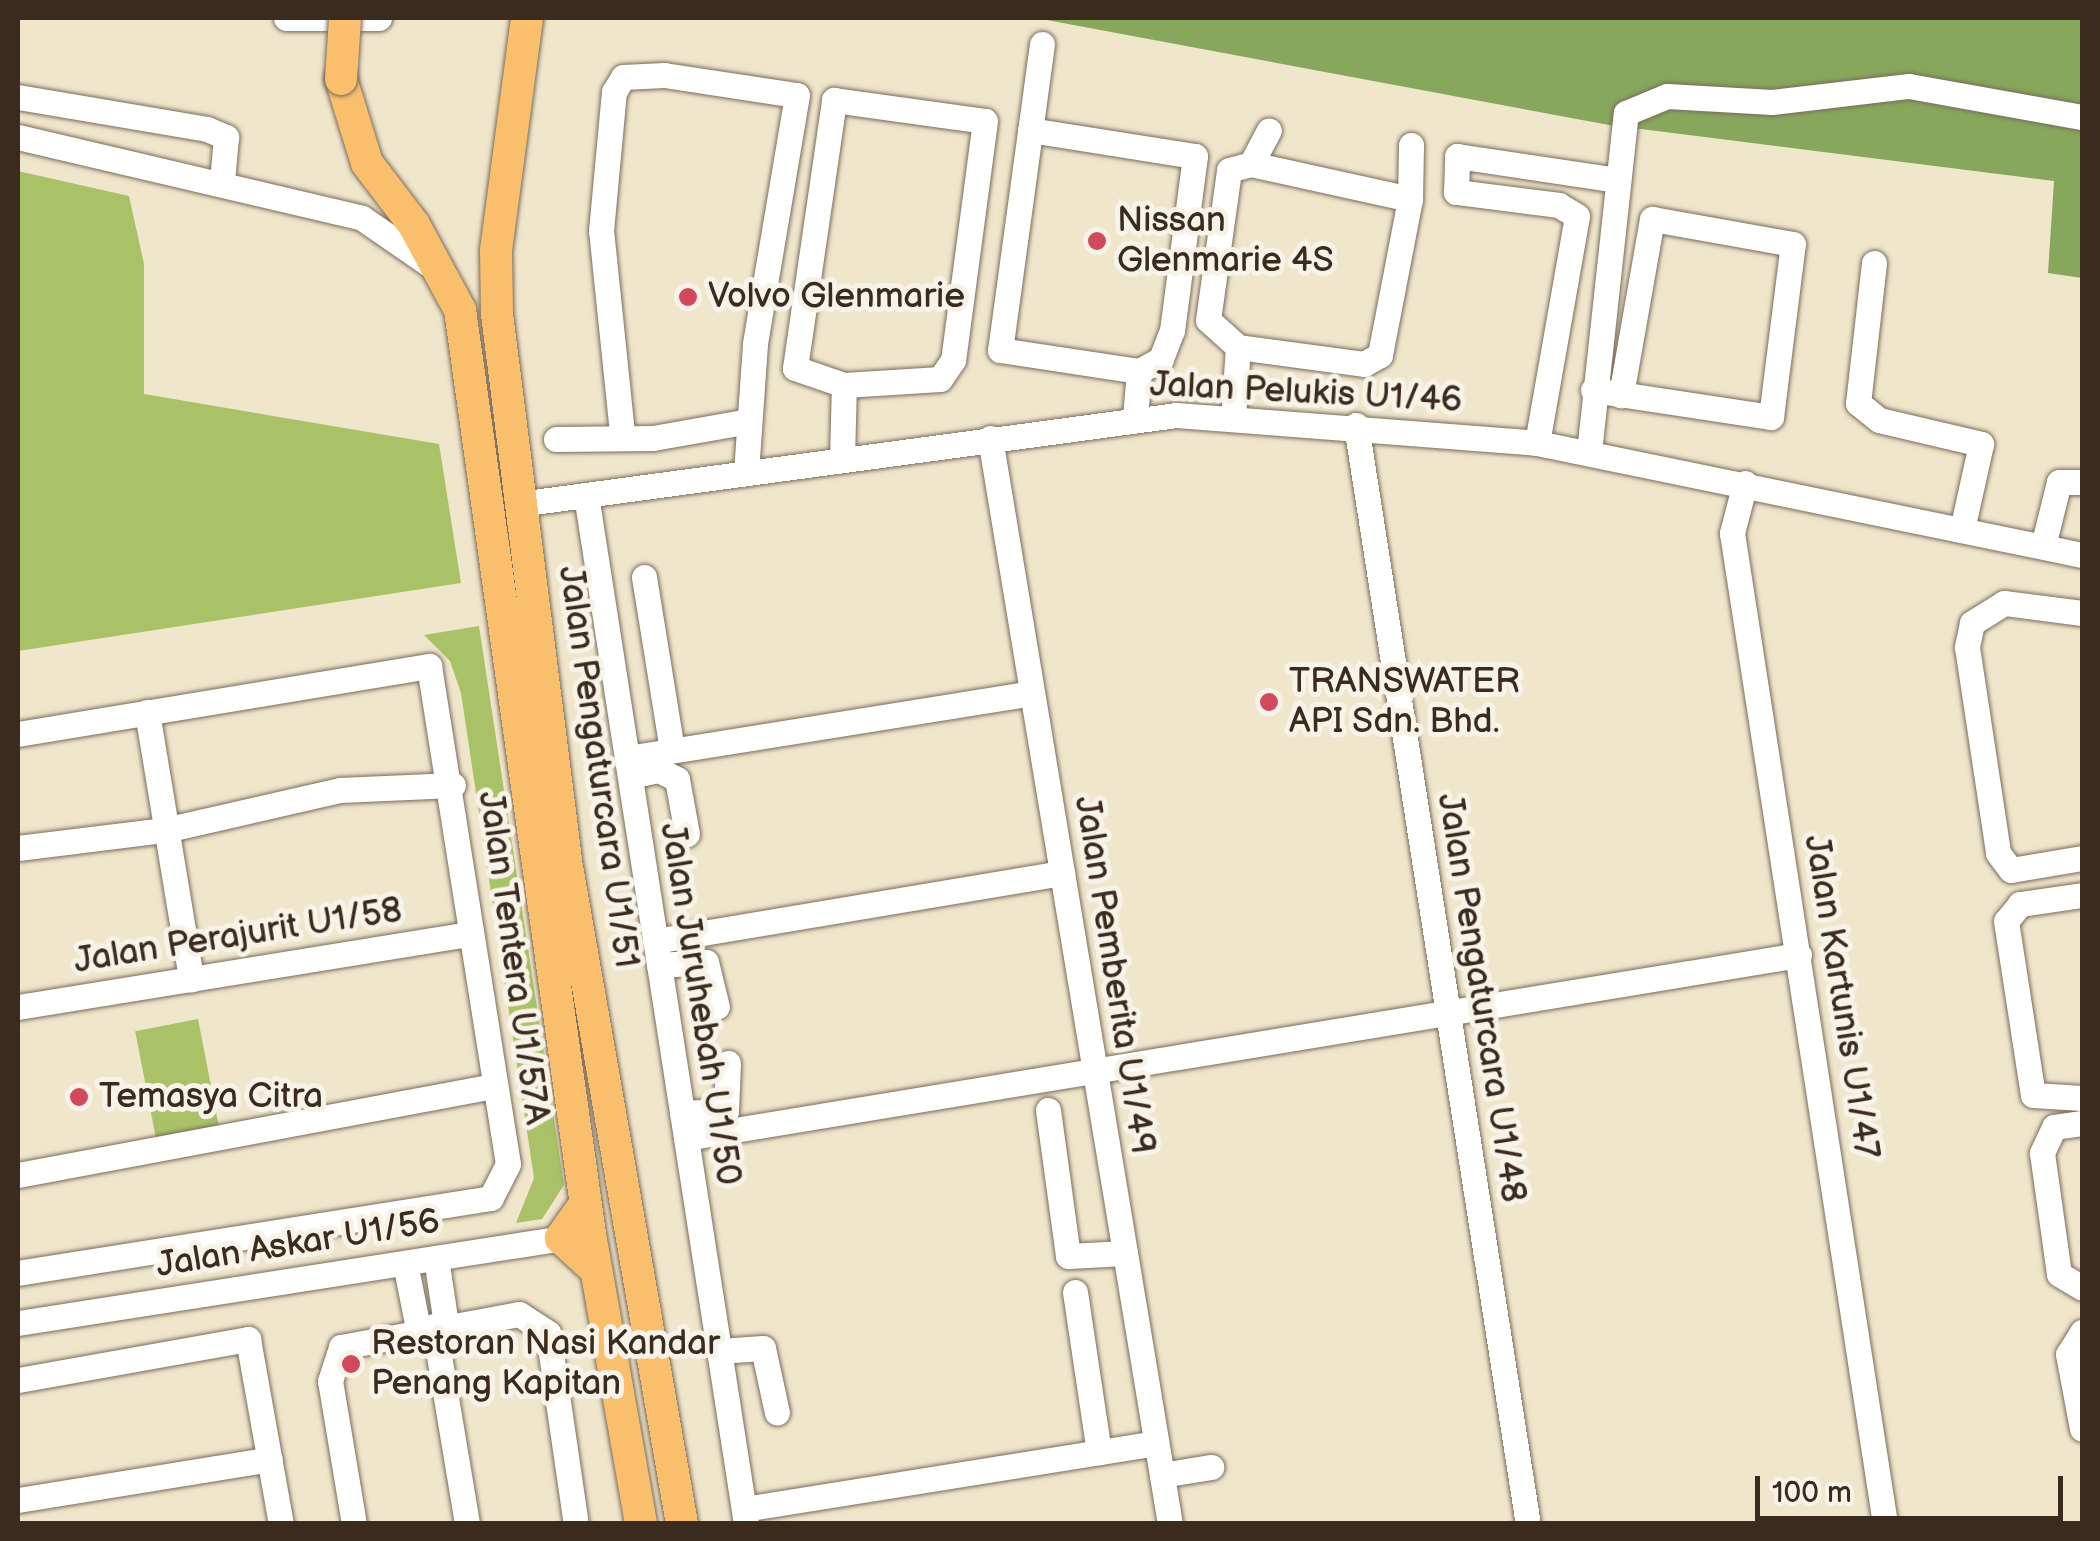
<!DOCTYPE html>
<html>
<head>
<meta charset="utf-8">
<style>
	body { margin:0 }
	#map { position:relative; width:2100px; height:1541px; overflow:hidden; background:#f0e6cc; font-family:"Balsamiq Sans",sans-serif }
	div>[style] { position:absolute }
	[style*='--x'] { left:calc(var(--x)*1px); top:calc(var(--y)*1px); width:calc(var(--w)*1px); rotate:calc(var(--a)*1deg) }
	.green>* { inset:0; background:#aac267; transform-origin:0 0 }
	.forest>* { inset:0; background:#87a85c }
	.roads { filter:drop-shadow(0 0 2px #7a6c5b) drop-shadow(0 0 2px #7a6c5b) }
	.minor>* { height:25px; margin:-12.5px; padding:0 12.5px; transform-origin:12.5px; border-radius:12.5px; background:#fff }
	.major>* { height:32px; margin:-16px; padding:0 16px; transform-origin:16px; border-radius:16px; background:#f9bf6d }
	.bridges { filter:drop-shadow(0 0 2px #7a6c5b) drop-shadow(0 0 2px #7a6c5b) }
	.major-bridge>* { height:32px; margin:-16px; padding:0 16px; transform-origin:16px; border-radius:16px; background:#f9bf6d }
	.dots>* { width:28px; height:28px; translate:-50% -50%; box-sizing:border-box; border:5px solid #f7f3e8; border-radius:50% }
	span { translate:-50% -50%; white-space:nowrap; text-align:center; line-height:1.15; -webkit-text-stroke:10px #f7f3e8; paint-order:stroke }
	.poi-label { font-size:35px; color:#3b2a1e }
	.left { translate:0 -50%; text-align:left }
	.street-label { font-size:35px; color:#3b2a1e }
	.frame { position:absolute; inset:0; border:20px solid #3b2a1e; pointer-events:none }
	.scale { position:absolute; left:1755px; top:1476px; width:308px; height:45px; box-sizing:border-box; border:5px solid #3b2a1e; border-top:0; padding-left:12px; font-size:30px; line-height:35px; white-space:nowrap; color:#3b2a1e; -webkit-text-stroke:8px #f7f3e8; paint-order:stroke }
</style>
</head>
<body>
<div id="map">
	<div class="green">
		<div style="clip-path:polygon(18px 171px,129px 196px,144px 264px,144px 394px,439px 444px,461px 583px,18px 651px)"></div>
		<div style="clip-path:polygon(479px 626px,564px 1185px,542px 1219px,516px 1223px,534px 1178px,461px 693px,450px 661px,424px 635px)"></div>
		<div style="left:198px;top:1019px;width:111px;height:64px;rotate:79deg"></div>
	</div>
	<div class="forest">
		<div style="clip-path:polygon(1036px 18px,2082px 18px,2082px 278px,2048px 273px,2054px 181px,1609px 125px)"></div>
	</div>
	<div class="roads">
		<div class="minor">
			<div style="--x:286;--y:18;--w:93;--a:0"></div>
			<div style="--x:1042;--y:44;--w:309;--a:97.8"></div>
			<div style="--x:1000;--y:350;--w:141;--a:8.6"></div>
			<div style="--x:1139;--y:371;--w:47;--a:94.9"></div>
			<div style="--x:18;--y:97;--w:192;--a:9.6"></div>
			<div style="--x:207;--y:129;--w:21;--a:23"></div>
			<div style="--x:226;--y:137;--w:44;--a:95.2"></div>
			<div style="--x:834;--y:100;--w:152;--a:7.9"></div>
			<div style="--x:985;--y:121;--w:241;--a:97.6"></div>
			<div style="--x:953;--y:360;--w:23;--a:124"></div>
			<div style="--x:940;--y:379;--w:96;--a:176.4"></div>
			<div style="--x:844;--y:385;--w:52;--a:-160.9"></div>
			<div style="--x:795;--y:368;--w:271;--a:-81.7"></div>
			<div style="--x:1030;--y:130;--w:167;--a:9"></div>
			<div style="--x:1195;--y:156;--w:176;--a:97.5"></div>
			<div style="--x:1172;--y:330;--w:31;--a:111"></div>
			<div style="--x:1161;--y:359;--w:25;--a:151"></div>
			<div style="--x:18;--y:137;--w:353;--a:13.2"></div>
			<div style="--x:362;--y:218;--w:81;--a:34.5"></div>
			<div style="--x:1251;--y:164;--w:38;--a:-62"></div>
			<div style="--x:1410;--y:199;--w:54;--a:-88.9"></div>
			<div style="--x:1874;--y:263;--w:141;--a:96.5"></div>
			<div style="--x:1858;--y:403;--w:27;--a:39"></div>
			<div style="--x:1879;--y:420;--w:105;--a:13.2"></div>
			<div style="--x:1981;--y:444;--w:83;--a:102.5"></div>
			<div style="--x:1593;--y:390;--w:180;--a:8.6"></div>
			<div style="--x:1771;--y:417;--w:174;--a:-82.8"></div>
			<div style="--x:1793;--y:244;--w:143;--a:-169.9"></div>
			<div style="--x:1652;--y:219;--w:179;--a:100"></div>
			<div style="--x:1233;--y:418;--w:71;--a:-86"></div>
			<div style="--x:1238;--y:347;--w:40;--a:-138"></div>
			<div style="--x:1208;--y:320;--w:151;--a:-82"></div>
			<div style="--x:1229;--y:170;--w:23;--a:-15"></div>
			<div style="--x:1251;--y:164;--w:163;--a:12.4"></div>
			<div style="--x:1410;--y:199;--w:159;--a:100.9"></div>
			<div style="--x:1380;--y:355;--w:18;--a:151"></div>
			<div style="--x:1364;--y:364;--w:127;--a:-172.3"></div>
			<div style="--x:1356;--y:425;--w:1112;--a:81.11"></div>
			<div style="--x:622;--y:433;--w:203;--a:-95.9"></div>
			<div style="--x:601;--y:231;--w:140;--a:-84.7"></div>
			<div style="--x:614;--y:92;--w:17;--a:-59"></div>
			<div style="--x:623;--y:77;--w:41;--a:-2.8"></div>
			<div style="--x:664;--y:75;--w:134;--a:8.6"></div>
			<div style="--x:797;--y:95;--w:253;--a:99.6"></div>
			<div style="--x:755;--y:344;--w:128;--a:94"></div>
			<div style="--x:990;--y:438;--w:1101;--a:80.59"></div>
			<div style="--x:556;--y:439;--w:97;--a:-0.6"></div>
			<div style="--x:653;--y:438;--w:97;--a:-10"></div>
			<div style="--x:1537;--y:443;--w:230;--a:-80"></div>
			<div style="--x:1577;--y:216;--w:21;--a:-149"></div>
			<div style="--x:1559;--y:205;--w:104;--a:-172.8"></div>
			<div style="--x:1456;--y:192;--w:36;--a:-88"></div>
			<div style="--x:1457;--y:156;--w:163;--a:8.5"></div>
			<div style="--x:1589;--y:452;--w:341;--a:-83.8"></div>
			<div style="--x:1626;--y:113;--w:44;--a:-22.5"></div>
			<div style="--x:1667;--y:96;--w:105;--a:3.3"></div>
			<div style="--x:1772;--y:102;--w:138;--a:-6.7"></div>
			<div style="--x:1909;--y:86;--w:176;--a:10.2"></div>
			<div style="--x:842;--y:459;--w:74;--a:-88.5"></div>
			<div style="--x:1745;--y:483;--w:52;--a:104.6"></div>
			<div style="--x:1732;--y:533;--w:1003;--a:81.22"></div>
			<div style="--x:586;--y:495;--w:1041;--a:81.16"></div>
			<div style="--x:519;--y:504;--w:663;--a:-7.71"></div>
			<div style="--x:1176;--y:415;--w:362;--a:4.4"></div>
			<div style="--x:1537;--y:443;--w:556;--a:11.61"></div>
			<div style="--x:2043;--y:546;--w:66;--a:-76"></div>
			<div style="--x:2059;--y:482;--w:23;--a:0"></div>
			<div style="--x:644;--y:577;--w:175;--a:80.8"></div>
			<div style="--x:2082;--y:613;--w:79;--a:-172.7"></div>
			<div style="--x:2004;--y:603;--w:38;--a:148"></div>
			<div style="--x:1972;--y:623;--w:25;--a:102"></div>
			<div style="--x:1967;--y:647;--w:208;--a:81.4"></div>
			<div style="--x:1998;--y:853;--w:21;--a:53"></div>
			<div style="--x:2011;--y:870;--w:72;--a:-9.6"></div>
			<div style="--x:147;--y:712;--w:271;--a:80.6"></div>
			<div style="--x:18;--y:734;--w:417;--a:-9.4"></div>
			<div style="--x:429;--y:666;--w:504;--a:80.99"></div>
			<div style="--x:508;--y:1164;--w:38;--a:117"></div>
			<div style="--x:491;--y:1198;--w:479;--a:171"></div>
			<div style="--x:627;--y:758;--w:410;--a:-9.1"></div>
			<div style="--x:630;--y:776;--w:30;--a:-12"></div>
			<div style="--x:659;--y:770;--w:20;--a:27"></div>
			<div style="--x:677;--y:779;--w:56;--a:79.7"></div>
			<div style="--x:18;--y:848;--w:148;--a:-7"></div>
			<div style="--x:165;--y:830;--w:180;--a:-12.9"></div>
			<div style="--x:340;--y:790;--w:113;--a:-2.5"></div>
			<div style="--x:2082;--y:895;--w:63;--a:171.7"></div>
			<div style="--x:2020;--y:904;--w:22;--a:129"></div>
			<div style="--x:2006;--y:921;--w:176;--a:81.2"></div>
			<div style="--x:2033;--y:1095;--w:49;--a:3.5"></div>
			<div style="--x:655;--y:941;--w:413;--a:-9.5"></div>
			<div style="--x:659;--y:965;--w:47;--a:-3.7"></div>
			<div style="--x:706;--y:962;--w:46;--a:76.3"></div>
			<div style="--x:18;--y:1007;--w:458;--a:-9.2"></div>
			<div style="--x:1048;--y:1110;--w:147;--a:82.2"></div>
			<div style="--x:1068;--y:1256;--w:57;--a:-3"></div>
			<div style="--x:682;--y:1113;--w:44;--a:-2.6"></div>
			<div style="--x:726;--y:1111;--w:48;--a:-87.6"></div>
			<div style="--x:2082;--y:1123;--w:28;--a:172"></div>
			<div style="--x:2054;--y:1127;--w:29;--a:115"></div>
			<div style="--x:2042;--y:1153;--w:122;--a:82"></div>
			<div style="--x:2059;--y:1274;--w:27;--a:31"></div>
			<div style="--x:686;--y:1138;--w:1128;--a:-9.34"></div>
			<div style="--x:18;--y:1175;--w:485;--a:-10.6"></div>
			<div style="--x:436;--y:1258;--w:67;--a:81.4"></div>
			<div style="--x:405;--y:1263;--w:66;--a:78.7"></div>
			<div style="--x:1075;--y:1292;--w:162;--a:81.5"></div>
			<div style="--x:18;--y:1323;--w:565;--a:-8.86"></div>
			<div style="--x:434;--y:1326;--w:201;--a:80.5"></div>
			<div style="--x:2082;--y:1332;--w:26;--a:122"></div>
			<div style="--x:2068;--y:1354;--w:76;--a:79.4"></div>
			<div style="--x:719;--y:1351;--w:44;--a:-3.9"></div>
			<div style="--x:763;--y:1348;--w:66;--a:77.8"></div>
			<div style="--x:18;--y:1380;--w:234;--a:-10.1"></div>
			<div style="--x:248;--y:1339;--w:188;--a:79.9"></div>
			<div style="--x:1162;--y:1475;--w:50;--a:-9.3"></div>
			<div style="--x:18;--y:1500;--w:255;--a:-9.2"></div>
			<div style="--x:744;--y:1509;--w:417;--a:-9.1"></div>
			<div style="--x:354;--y:1524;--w:145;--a:-99.5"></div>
			<div style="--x:330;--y:1381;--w:36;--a:-72"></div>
			<div style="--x:341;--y:1347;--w:181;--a:-10.5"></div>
			<div style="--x:519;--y:1314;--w:35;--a:33"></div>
			<div style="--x:548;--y:1333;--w:193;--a:81.7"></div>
		</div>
		<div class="major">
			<div style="--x:527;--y:18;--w:235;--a:97.6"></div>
			<div style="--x:496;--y:251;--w:63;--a:89.1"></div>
			<div style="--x:497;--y:314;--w:557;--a:82.79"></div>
			<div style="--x:567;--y:867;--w:667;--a:80.07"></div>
			<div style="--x:341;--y:79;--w:88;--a:72.8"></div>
			<div style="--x:367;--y:163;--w:78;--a:52.8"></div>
			<div style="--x:414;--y:225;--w:97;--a:61.6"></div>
			<div style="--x:460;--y:310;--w:933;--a:81.99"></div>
			<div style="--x:590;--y:1234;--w:294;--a:80"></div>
			<div style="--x:585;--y:1204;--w:42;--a:125.2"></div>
			<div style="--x:561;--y:1238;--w:47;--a:42.4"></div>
		</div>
	</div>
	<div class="bridges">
		<div class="major-bridge">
			<div style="--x:341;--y:79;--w:61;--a:-86.2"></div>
		</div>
	</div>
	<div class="dots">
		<div style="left:1097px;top:241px;background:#d1495b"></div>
		<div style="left:688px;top:297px;background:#d1495b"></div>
		<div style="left:1269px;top:702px;background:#d1495b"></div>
		<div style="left:79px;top:1097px;background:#d1495b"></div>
		<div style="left:351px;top:1364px;background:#d1495b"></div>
	</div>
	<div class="poi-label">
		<span class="left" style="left:1117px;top:241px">Nissan<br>Glenmarie 4S</span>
		<span class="left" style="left:708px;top:297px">Volvo Glenmarie</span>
		<span class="left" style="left:1289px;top:702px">TRANSWATER<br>API Sdn. Bhd.</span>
		<span class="left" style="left:99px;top:1097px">Temasya Citra</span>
		<span class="left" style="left:371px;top:1364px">Restoran Nasi Kandar<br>Penang Kapitan</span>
	</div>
	<div class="street-label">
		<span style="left:1306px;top:393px;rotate:3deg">Jalan Pelukis U1/46</span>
		<span style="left:598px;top:767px;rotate:82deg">Jalan Pengaturcara U1/51</span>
		<span style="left:238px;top:936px;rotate:-9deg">Jalan Perajurit U1/58</span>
		<span style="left:513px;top:958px;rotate:82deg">Jalan Tentera U1/57A</span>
		<span style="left:1114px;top:975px;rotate:81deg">Jalan Pemberita U1/49</span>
		<span style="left:1841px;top:997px;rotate:81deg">Jalan Kartunis U1/47</span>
		<span style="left:1481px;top:998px;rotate:81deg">Jalan Pengaturcara U1/48</span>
		<span style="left:700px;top:1004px;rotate:81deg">Jalan Juruhebah U1/50</span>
		<span style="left:298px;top:1244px;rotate:-9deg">Jalan Askar U1/56</span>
	</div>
	<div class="frame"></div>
	<div class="scale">100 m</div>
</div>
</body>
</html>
